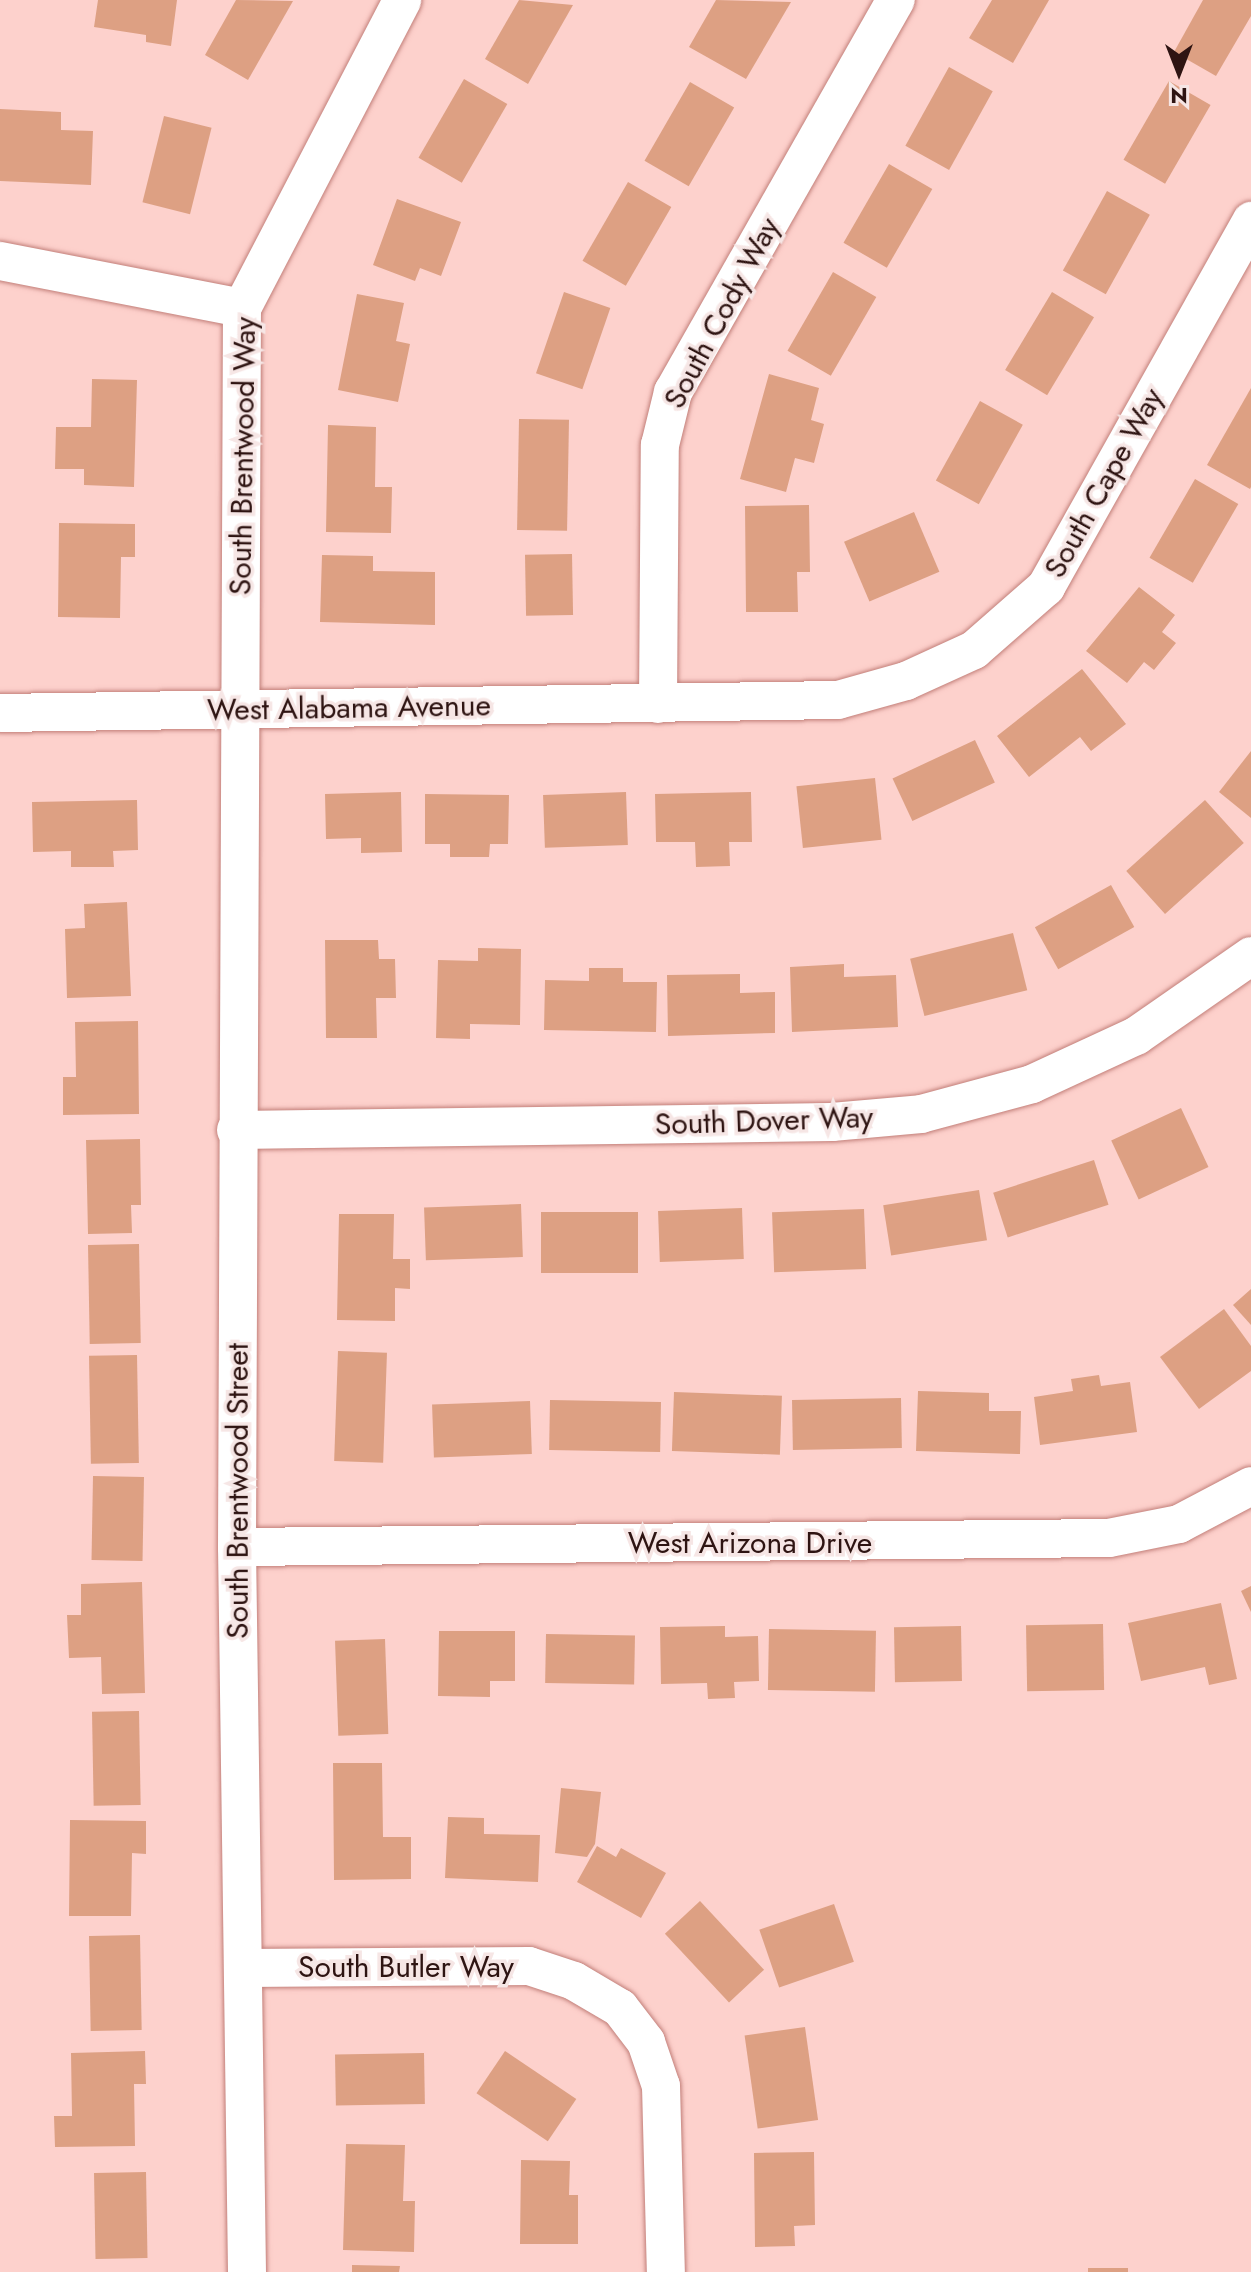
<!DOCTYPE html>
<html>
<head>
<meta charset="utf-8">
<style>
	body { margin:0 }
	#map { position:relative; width:1251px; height:2272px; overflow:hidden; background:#fdd1cc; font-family:Jost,sans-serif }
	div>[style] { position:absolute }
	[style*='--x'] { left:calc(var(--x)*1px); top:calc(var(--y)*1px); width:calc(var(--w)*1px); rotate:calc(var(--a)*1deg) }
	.building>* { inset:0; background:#dda083; transform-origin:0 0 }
	.roads { filter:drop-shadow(0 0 2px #c27f79) drop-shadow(0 0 2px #c27f79) }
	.street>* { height:38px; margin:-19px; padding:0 19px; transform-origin:19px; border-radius:19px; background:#fff }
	span { translate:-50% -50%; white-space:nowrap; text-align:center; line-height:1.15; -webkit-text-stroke:7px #f6e6e5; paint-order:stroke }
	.street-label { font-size:30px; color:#2e1412 }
	.north { position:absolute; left:1139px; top:32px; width:80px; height:80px; -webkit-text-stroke:6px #f6e6e5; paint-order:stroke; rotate:180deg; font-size:22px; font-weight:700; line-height:32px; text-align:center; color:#2e1412 }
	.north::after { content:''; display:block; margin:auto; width:28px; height:36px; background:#2e1412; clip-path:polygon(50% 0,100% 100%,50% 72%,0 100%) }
</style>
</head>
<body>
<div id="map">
	<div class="building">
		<div style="clip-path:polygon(98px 0,177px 0,171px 46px,146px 42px,146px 35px,94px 27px)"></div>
		<div style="clip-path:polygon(236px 0,293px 1px,248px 80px,205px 55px)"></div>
		<div style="clip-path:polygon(519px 0,573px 5px,528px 84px,485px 59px)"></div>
		<div style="clip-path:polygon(716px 0,791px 2px,746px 79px,689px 47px)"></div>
		<div style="clip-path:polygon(992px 0,1049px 0,1013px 63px,969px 38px)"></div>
		<div style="clip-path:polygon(1203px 0,1251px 0,1251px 16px,1216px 76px,1174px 52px)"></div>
		<div style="left:949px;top:67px;width:50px;height:90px;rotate:29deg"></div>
		<div style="left:464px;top:79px;width:50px;height:91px;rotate:30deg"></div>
		<div style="left:1169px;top:81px;width:48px;height:91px;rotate:30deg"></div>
		<div style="left:690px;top:82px;width:51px;height:91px;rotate:30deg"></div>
		<div style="clip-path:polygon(0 109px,61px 112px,61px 130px,93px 131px,91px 185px,0 181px)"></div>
		<div style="left:164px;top:116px;width:49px;height:89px;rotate:14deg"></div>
		<div style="left:889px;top:164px;width:50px;height:91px;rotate:30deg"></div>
		<div style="left:628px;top:182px;width:50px;height:91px;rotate:30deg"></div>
		<div style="left:1107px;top:191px;width:49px;height:91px;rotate:29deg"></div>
		<div style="clip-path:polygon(397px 199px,461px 222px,441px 276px,420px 268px,415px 281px,373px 265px)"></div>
		<div style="left:833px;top:272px;width:50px;height:91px;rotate:30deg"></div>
		<div style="left:564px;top:292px;width:49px;height:86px;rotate:19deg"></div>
		<div style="left:1052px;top:292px;width:49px;height:91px;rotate:31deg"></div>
		<div style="clip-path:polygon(357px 294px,404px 303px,396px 341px,410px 344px,398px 402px,338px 390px)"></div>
		<div style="clip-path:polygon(769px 374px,819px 388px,811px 420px,824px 424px,814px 463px,795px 458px,786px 492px,740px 479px)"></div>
		<div style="clip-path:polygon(92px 379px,137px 380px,134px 487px,84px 485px,84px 469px,55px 469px,56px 427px,91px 427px)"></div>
		<div style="clip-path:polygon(1251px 388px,1251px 487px,1250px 489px,1207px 465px)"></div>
		<div style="left:980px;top:401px;width:49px;height:91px;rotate:29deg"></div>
		<div style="left:519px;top:419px;width:50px;height:111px;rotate:1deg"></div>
		<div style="clip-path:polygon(328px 425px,376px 427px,375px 487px,392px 487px,391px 533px,326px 532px)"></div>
		<div style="left:1195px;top:479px;width:50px;height:91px;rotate:30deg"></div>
		<div style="clip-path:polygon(809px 505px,810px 572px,797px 572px,798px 612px,746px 612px,745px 506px)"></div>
		<div style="left:914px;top:512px;width:65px;height:76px;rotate:67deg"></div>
		<div style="clip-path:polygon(59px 523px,135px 524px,135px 557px,121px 557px,120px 618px,58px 617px)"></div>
		<div style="left:572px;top:554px;width:61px;height:47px;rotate:89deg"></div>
		<div style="clip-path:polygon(322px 555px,373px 556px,373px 571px,435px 572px,435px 625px,320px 622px)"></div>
		<div style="clip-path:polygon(1139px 587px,1175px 615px,1162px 632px,1176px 643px,1154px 670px,1144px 662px,1127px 683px,1086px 651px)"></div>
		<div style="clip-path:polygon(1082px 669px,1126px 724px,1091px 751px,1080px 737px,1029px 777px,997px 736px)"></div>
		<div style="left:975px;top:740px;width:47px;height:91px;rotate:65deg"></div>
		<div style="clip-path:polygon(1251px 751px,1251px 818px,1219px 792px)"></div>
		<div style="left:875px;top:778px;width:62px;height:79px;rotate:84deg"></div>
		<div style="clip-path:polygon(401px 792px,402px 852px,361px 853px,361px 838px,326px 839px,325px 794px)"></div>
		<div style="left:626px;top:792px;width:53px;height:83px;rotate:88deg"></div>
		<div style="clip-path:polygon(751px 792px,752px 842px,729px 842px,730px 866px,696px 867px,695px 842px,656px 842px,655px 794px)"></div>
		<div style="clip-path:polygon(425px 794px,509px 795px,508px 844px,490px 844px,489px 857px,450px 857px,450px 844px,425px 844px)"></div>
		<div style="clip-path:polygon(137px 800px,138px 850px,113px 851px,114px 867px,71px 867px,71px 851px,33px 852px,32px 802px)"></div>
		<div style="left:1205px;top:800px;width:58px;height:106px;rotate:48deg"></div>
		<div style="left:1111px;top:885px;width:48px;height:87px;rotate:61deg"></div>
		<div style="clip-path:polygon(127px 902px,131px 996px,67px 998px,65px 929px,85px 928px,84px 904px)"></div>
		<div style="left:1013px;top:933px;width:59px;height:106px;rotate:76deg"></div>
		<div style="clip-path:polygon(325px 940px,378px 940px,379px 959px,395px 959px,396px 998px,376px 998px,377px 1038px,326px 1038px)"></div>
		<div style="clip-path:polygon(478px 948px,521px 949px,520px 1025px,470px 1024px,470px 1039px,436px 1038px,438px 960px,478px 961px)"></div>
		<div style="clip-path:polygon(844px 964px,844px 977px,896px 975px,898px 1027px,792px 1032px,790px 967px)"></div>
		<div style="clip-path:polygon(589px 968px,623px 968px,623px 982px,657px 982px,656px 1032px,544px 1030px,545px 980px,589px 981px)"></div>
		<div style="clip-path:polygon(740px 974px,740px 993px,775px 992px,775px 1033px,668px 1036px,667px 975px)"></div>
		<div style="clip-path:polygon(138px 1021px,139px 1114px,63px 1115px,63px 1077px,76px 1077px,75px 1022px)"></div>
		<div style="left:1181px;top:1108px;width:65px;height:77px;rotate:65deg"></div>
		<div style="clip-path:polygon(140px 1139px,141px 1205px,131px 1205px,132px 1233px,88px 1234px,86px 1140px)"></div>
		<div style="left:1094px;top:1160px;width:47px;height:106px;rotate:72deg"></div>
		<div style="left:979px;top:1190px;width:51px;height:97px;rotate:81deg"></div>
		<div style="left:521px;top:1204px;width:53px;height:97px;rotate:88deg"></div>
		<div style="left:742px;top:1208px;width:51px;height:84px;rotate:88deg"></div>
		<div style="left:864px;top:1209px;width:60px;height:92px;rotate:88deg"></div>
		<div style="left:638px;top:1212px;width:61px;height:97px;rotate:90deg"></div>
		<div style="clip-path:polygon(339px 1214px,394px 1214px,393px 1259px,410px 1259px,410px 1289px,395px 1288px,395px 1321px,337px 1320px)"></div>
		<div style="left:139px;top:1244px;width:99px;height:51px;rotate:89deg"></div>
		<div style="clip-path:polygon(1251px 1289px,1251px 1325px,1233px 1305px)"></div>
		<div style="clip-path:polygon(1224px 1309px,1251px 1346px,1251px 1371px,1199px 1409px,1160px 1357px)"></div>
		<div style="left:338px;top:1351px;width:49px;height:110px;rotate:2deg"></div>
		<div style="left:137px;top:1355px;width:108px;height:48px;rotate:89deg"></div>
		<div style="clip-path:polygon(1099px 1375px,1101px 1386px,1130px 1382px,1137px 1432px,1040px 1445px,1034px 1397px,1073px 1391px,1071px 1379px)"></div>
		<div style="clip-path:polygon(918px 1391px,989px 1393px,989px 1411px,1021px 1411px,1020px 1454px,916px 1451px)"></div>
		<div style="left:674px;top:1392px;width:108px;height:59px;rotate:2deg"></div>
		<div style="left:901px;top:1398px;width:50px;height:109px;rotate:89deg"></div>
		<div style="left:550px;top:1400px;width:111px;height:50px;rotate:1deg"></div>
		<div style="left:530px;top:1401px;width:53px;height:98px;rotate:88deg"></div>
		<div style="left:93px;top:1476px;width:51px;height:84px;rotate:1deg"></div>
		<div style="clip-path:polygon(142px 1582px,145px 1693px,102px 1694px,101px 1657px,69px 1658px,67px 1615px,81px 1615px,81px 1584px)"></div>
		<div style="clip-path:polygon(1251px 1586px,1251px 1612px,1241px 1591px)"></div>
		<div style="clip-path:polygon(1221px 1603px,1237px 1679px,1209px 1685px,1205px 1667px,1141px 1681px,1128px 1623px)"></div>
		<div style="left:1103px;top:1624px;width:66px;height:77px;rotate:89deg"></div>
		<div style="clip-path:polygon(725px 1626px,725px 1637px,758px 1636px,759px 1681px,734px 1682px,735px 1698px,708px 1699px,707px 1683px,661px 1684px,660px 1627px)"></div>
		<div style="left:961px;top:1626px;width:55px;height:67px;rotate:89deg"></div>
		<div style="left:769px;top:1629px;width:107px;height:61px;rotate:1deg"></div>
		<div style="clip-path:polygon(439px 1631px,515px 1631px,515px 1681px,490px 1681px,490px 1697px,438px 1696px)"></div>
		<div style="left:546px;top:1634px;width:89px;height:49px;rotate:1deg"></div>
		<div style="left:385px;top:1639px;width:95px;height:50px;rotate:88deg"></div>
		<div style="left:139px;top:1711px;width:94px;height:47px;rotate:89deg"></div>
		<div style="clip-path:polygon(333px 1763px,382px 1763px,383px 1837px,411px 1837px,411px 1879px,334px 1880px)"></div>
		<div style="clip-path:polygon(561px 1788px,601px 1792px,595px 1844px,587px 1857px,555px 1853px)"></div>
		<div style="clip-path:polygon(448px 1817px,484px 1818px,484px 1834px,540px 1835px,538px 1882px,445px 1878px)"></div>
		<div style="clip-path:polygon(70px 1820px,146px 1821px,146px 1854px,132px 1853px,131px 1916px,69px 1916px)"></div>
		<div style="clip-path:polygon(597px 1846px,616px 1857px,621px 1848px,666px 1873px,641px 1918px,577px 1882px)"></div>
		<div style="left:700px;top:1901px;width:94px;height:48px;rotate:47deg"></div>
		<div style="left:834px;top:1904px;width:61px;height:79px;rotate:71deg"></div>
		<div style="left:140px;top:1935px;width:95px;height:51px;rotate:89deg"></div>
		<div style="left:805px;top:2027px;width:94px;height:61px;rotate:82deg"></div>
		<div style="clip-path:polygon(145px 2051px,146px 2084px,134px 2084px,135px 2146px,55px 2147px,54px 2116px,72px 2116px,71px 2053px)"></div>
		<div style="left:505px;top:2051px;width:86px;height:51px;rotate:34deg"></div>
		<div style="left:424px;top:2053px;width:51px;height:89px;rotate:89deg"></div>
		<div style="clip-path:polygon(346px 2144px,405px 2145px,403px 2201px,415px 2201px,414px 2252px,343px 2250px)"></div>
		<div style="clip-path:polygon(814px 2152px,815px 2225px,794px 2226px,795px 2246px,755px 2247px,754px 2153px)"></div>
		<div style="clip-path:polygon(521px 2160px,570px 2161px,569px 2195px,578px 2195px,578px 2244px,520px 2244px)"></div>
		<div style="left:146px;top:2172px;width:86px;height:52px;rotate:89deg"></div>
		<div style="clip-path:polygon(352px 2265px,400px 2266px,399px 2272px,352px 2272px)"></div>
		<div style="left:1088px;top:2268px;width:40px;height:4px"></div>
	</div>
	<div class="roads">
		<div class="street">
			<div style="--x:0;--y:261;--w:247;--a:11"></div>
			<div style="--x:658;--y:704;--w:259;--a:-89.6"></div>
			<div style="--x:660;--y:445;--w:55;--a:-76.2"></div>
			<div style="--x:673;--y:392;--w:451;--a:-60.4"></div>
			<div style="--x:0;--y:713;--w:838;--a:-0.89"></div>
			<div style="--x:838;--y:700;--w:71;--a:-15.6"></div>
			<div style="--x:906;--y:681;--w:75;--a:-24.5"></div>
			<div style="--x:974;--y:650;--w:96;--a:-41.2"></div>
			<div style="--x:1046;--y:587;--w:420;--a:-60.7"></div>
			<div style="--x:236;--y:1130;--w:596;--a:-0.77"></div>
			<div style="--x:832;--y:1122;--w:89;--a:-5.1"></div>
			<div style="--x:921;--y:1114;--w:115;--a:-15.1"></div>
			<div style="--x:1032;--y:1084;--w:115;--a:-24.8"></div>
			<div style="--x:1136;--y:1036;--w:140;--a:-34.8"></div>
			<div style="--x:237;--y:1547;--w:872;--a:-0.59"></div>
			<div style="--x:1109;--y:1538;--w:71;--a:-11.3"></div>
			<div style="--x:1179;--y:1524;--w:81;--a:-27.8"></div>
			<div style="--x:243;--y:1968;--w:286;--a:-0.4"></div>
			<div style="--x:529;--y:1966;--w:47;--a:18.4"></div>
			<div style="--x:574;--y:1981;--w:53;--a:30.4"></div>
			<div style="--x:620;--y:2008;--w:43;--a:52.6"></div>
			<div style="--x:646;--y:2042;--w:46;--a:71.2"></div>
			<div style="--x:661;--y:2086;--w:186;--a:88.5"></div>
			<div style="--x:247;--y:2272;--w:725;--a:-90.79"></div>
			<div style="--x:237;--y:1547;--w:1239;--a:-89.77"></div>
			<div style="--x:242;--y:308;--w:347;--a:-62.5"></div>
		</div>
	</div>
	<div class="street-label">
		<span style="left:722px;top:313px;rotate:-62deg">South Cody Way</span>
		<span style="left:243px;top:456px;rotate:-89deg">South Brentwood Way</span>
		<span style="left:1104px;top:483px;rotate:-61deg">South Cape Way</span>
		<span style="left:349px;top:708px;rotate:-1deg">West Alabama Avenue</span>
		<span style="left:764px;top:1121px;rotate:-2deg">South Dover Way</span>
		<span style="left:238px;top:1491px;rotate:-90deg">South Brentwood Street</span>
		<span style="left:750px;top:1543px">West Arizona Drive</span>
		<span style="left:406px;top:1967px">South Butler Way</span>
	</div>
	<div class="north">N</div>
</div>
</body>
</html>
